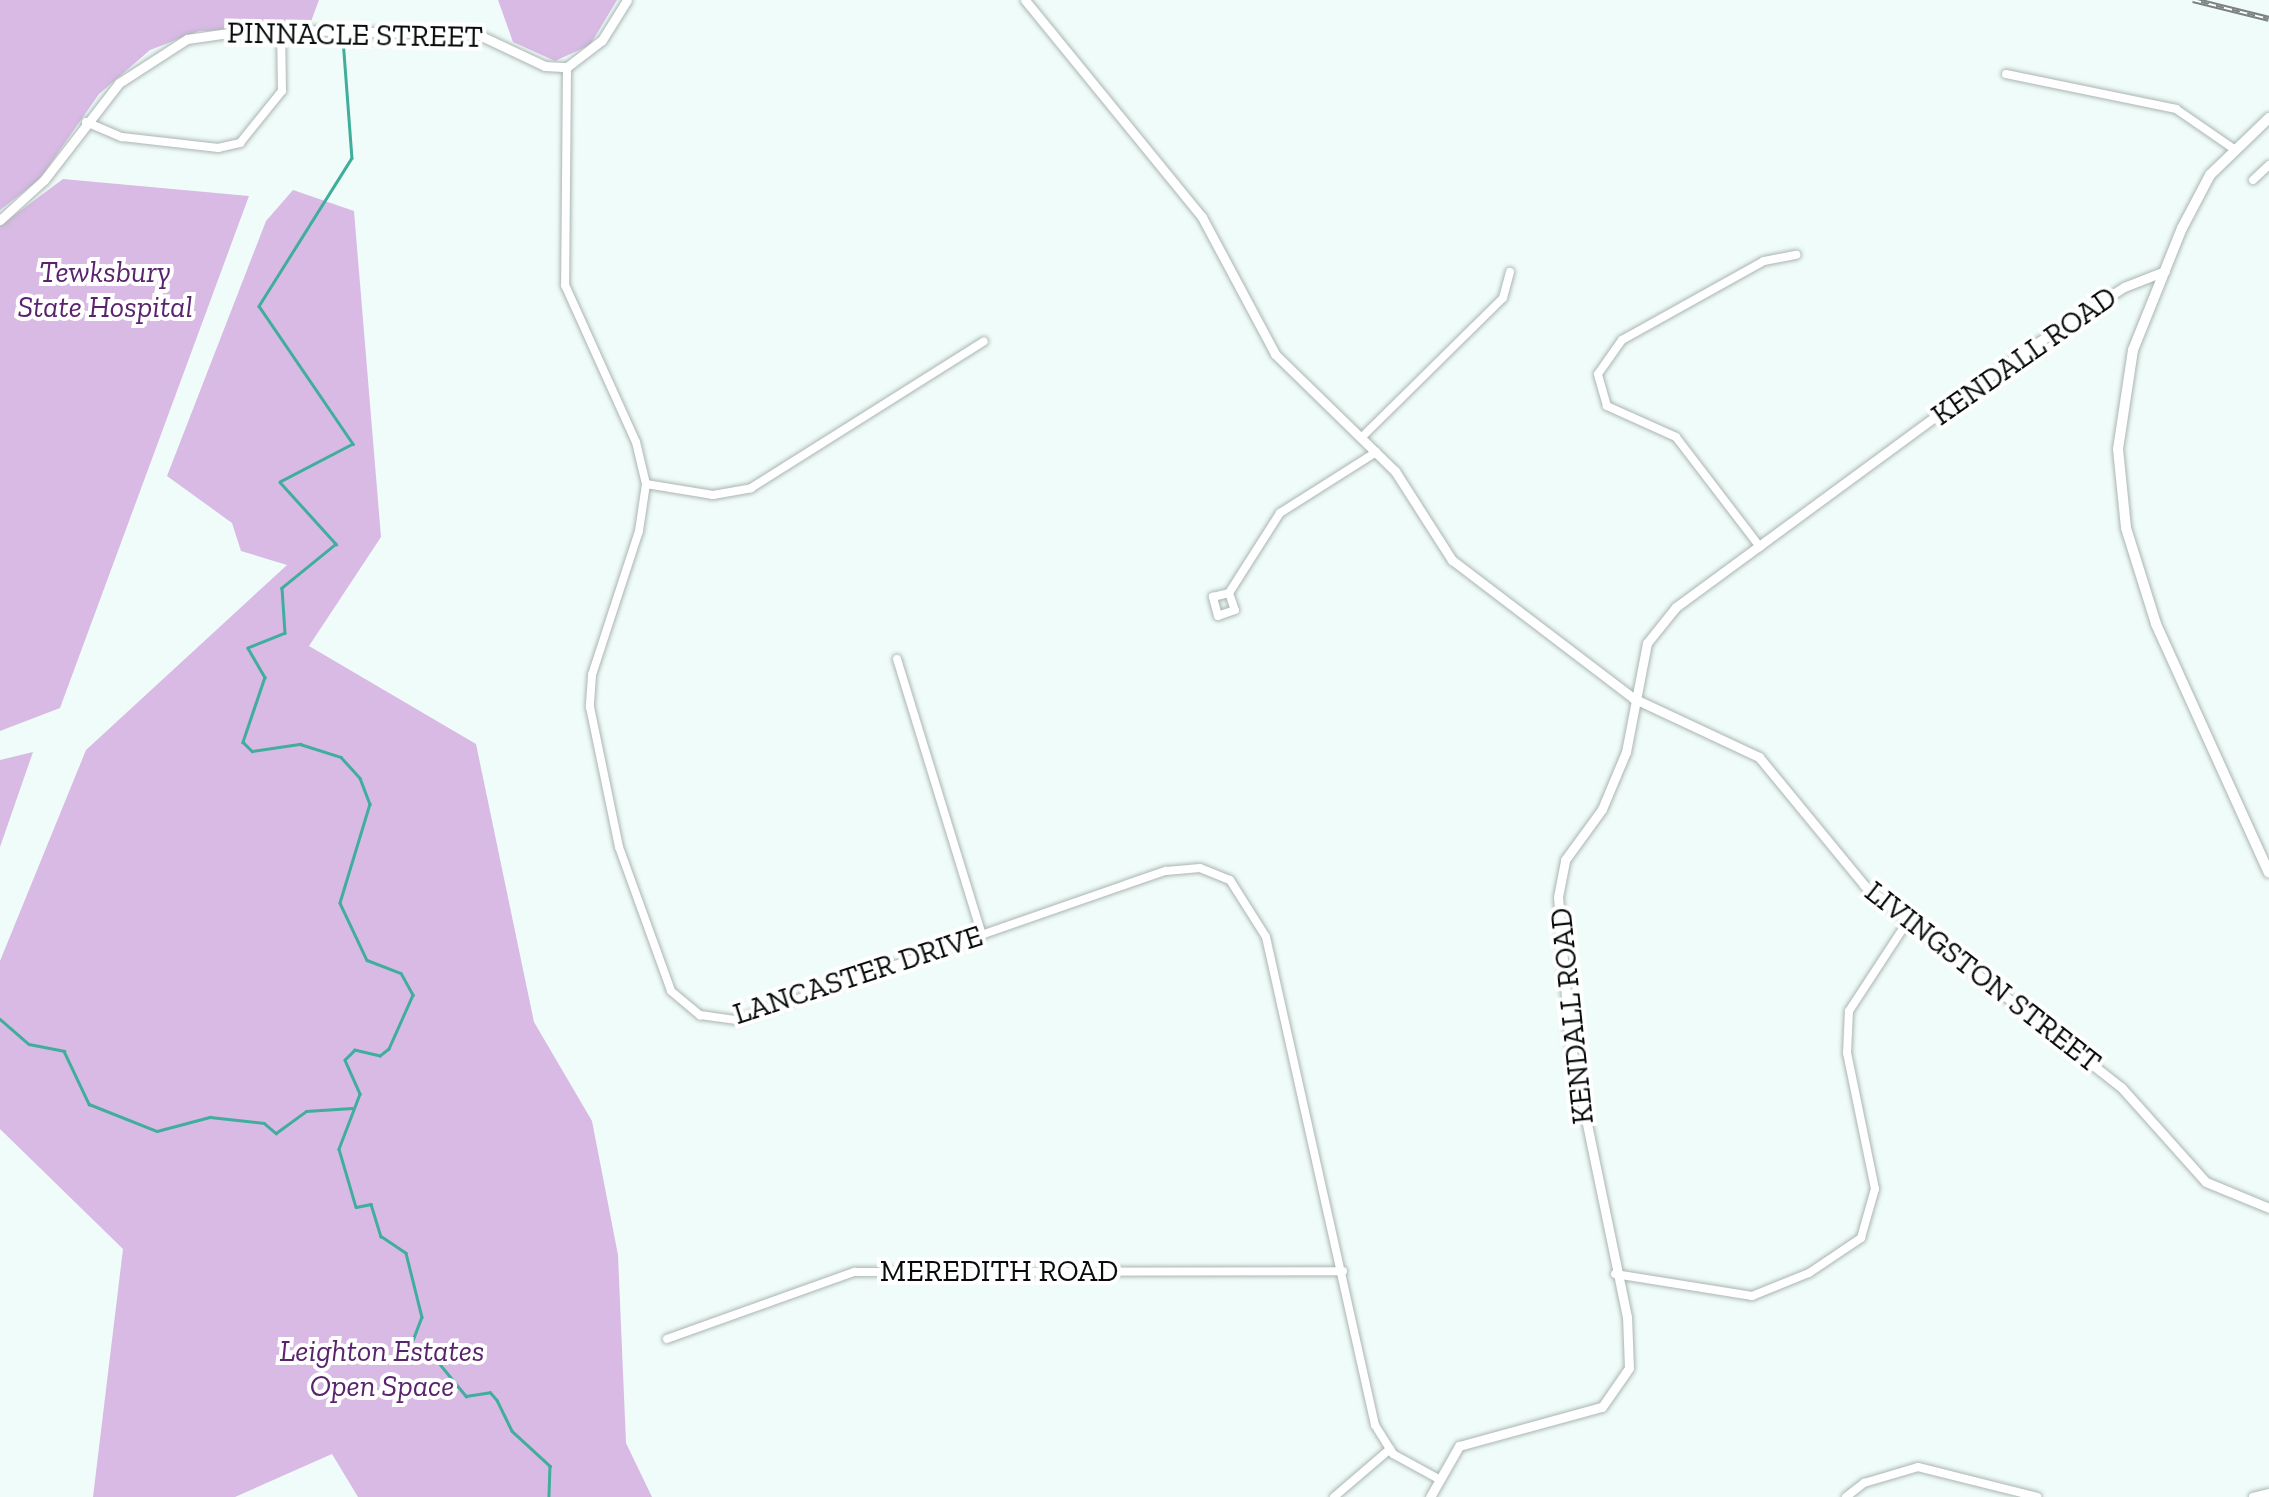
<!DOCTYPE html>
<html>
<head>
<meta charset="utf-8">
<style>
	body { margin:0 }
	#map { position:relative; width:2269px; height:1497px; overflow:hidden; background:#f0fcf9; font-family:"Zilla Slab",serif }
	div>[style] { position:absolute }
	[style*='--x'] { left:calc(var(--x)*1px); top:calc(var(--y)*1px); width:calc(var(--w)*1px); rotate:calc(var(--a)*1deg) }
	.green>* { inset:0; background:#d8bae5 }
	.stream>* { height:2.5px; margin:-1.25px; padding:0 1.25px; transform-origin:1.25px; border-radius:1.25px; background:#40ad9d }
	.roads { filter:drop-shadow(0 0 2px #aab5b3) drop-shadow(0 0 2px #aab5b3) }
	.minor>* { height:8px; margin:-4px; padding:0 4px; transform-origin:4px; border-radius:4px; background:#fff }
	.tertiary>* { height:9px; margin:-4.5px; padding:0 4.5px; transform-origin:4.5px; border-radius:4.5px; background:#fff }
	.secondary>* { height:10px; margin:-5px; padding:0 5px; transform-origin:5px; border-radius:5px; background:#fff }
	.rail>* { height:6px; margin-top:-3px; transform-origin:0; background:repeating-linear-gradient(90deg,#fff 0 8px,#7b8281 0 16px); box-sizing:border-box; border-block:2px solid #7b8281 }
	span { translate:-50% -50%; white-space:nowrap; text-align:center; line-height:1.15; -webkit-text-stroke:8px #fff; paint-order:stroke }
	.street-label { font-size:30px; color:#090c0c }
	.park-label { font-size:30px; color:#59236e; font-style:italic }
</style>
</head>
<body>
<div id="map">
	<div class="green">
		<div style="clip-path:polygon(0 0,319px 0,309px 27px,199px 31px,150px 50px,99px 94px,39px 180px,0 210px)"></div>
		<div style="clip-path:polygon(498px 0,617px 0,590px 45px,555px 61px,513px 42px)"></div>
		<div style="clip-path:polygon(63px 179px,249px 196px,60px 708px,0 731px,0 226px)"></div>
		<div style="clip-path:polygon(293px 190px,354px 211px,381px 537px,309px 646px,476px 744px,534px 1022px,592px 1121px,618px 1255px,626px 1443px,652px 1497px,358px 1497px,332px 1454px,235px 1497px,93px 1497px,123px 1249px,0 1129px,0 961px,86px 750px,287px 565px,241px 551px,232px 523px,167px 476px,266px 221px)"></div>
		<div style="clip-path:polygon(33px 752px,0 847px,0 760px)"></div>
	</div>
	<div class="stream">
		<div style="--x:343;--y:39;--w:119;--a:85.7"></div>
		<div style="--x:352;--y:158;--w:175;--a:122.1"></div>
		<div style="--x:259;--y:306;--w:167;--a:55.7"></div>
		<div style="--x:353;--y:444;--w:82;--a:152.5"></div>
		<div style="--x:280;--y:482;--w:84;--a:47.9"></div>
		<div style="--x:336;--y:544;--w:70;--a:140.8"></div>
		<div style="--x:282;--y:588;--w:45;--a:86.2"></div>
		<div style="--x:285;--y:633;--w:40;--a:158"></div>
		<div style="--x:248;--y:648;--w:34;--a:60"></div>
		<div style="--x:265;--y:677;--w:69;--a:108.7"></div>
		<div style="--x:243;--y:742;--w:13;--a:45"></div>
		<div style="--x:252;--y:751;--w:49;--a:-8.3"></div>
		<div style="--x:300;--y:744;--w:43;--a:17.6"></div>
		<div style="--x:341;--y:757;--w:28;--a:48"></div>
		<div style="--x:360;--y:778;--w:28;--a:69"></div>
		<div style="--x:370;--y:804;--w:103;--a:106.9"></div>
		<div style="--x:340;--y:903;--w:63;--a:64.7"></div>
		<div style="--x:367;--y:960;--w:36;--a:21"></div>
		<div style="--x:401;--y:973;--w:25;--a:61"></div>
		<div style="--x:413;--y:995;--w:59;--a:114"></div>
		<div style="--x:389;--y:1049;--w:11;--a:142"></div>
		<div style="--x:380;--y:1056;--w:26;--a:-167"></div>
		<div style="--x:355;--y:1050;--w:14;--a:135"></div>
		<div style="--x:345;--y:1060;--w:37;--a:66"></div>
		<div style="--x:360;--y:1094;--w:59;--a:110.9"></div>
		<div style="--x:339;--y:1149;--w:60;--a:73.7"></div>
		<div style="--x:356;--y:1207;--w:15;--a:-11"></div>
		<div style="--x:371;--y:1204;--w:34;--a:73"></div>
		<div style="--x:381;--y:1236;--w:30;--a:34"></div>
		<div style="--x:406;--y:1253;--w:66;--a:76"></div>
		<div style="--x:422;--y:1317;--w:33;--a:111"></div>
		<div style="--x:410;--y:1348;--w:33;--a:27"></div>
		<div style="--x:439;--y:1363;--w:43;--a:50.7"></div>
		<div style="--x:466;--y:1396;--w:24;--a:-9"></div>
		<div style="--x:490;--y:1392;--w:11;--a:49"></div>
		<div style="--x:497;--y:1400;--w:34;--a:64"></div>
		<div style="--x:512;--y:1431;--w:52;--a:42.6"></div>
		<div style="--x:550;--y:1466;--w:31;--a:92"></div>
		<div style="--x:0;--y:1019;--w:38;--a:41"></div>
		<div style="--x:29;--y:1044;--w:36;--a:11"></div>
		<div style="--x:64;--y:1051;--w:59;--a:64.7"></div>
		<div style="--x:89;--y:1104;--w:73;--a:21.7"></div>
		<div style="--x:157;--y:1131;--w:55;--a:-14.8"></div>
		<div style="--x:210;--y:1117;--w:54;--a:6.3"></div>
		<div style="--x:264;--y:1123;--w:16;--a:40"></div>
		<div style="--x:276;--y:1133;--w:37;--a:-36"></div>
		<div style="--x:306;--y:1111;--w:46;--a:-3.7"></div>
	</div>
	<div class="roads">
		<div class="minor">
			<div style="--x:567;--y:67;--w:218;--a:90.5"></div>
			<div style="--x:565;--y:285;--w:172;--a:65.7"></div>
			<div style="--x:636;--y:442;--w:43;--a:76.6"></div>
			<div style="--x:646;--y:484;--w:48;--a:98.5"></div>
			<div style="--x:639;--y:531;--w:151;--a:108.1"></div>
			<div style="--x:592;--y:675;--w:32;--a:94"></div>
			<div style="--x:590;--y:707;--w:143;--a:78.3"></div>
			<div style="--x:619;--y:847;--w:153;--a:70.1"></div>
			<div style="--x:671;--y:991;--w:38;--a:40"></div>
			<div style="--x:700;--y:1015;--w:37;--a:8"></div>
			<div style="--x:737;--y:1020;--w:454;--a:-19.2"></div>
			<div style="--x:1166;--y:871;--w:34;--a:-5"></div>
			<div style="--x:1200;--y:868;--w:32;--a:22"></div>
			<div style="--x:1230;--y:880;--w:67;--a:57.7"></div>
			<div style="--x:1266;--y:937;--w:500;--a:77.41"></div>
			<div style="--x:1375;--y:1425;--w:34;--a:58"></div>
			<div style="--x:1393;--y:1454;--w:50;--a:28.6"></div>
			<div style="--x:2006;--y:74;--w:174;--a:11.6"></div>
			<div style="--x:2176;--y:109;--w:70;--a:34.6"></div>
			<div style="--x:86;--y:122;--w:39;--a:23"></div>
			<div style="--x:122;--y:137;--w:97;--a:6.5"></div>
			<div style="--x:218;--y:148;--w:23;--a:-13"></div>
			<div style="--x:240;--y:143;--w:67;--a:-51.1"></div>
			<div style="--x:282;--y:91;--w:62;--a:-90.9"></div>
			<div style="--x:2253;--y:180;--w:22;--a:-43"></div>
			<div style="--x:1361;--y:438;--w:199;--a:-44.6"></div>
			<div style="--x:1503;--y:298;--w:27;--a:-75"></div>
			<div style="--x:646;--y:484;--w:68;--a:9.3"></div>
			<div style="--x:713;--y:495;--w:39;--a:-10"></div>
			<div style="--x:751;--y:488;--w:275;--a:-32.2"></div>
			<div style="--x:1760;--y:547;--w:138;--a:-127.4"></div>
			<div style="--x:1676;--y:437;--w:76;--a:-155.8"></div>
			<div style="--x:1607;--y:406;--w:33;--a:-106"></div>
			<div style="--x:1598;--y:374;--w:42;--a:-54.8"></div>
			<div style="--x:1622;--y:340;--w:162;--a:-29.1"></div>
			<div style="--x:1764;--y:261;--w:33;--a:-11"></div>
			<div style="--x:1229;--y:593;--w:18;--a:71"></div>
			<div style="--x:1235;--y:610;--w:18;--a:161"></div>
			<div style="--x:1218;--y:616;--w:20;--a:-105"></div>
			<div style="--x:1213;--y:597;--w:16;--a:-14"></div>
			<div style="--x:1229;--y:593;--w:95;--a:-57.5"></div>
			<div style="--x:1280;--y:513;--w:114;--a:-32.4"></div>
			<div style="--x:897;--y:659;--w:289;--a:72.9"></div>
			<div style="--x:1615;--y:1274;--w:139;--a:9.1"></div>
			<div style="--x:1752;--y:1296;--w:61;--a:-22"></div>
			<div style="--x:1809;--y:1273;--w:63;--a:-33.9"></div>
			<div style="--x:1861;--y:1238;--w:51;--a:-74.1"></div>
			<div style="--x:1875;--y:1189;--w:139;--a:-101.6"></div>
			<div style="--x:1847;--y:1053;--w:42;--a:-87.3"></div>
			<div style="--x:1849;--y:1011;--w:108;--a:-56.8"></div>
			<div style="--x:667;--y:1339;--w:199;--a:-19.7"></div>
			<div style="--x:854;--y:1272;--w:489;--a:-0.1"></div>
			<div style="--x:1334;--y:1497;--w:74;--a:-40.6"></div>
			<div style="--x:1846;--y:1497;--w:23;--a:-38"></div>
			<div style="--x:1864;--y:1483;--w:56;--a:-16.5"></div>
			<div style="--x:1918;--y:1467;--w:123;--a:14.1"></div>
			<div style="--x:2253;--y:1497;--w:16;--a:-14"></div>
		</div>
		<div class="tertiary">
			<div style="--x:1025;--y:0;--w:280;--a:50.8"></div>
			<div style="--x:1202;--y:217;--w:155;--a:61.9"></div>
			<div style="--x:1275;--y:354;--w:168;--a:44.3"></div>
			<div style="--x:1395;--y:471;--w:106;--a:57.4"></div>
			<div style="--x:1452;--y:560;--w:228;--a:37.3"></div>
			<div style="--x:1633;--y:698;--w:139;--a:25.1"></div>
			<div style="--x:1759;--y:757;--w:166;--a:50.6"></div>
			<div style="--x:1864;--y:885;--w:327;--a:38.2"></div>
			<div style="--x:2121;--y:1087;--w:127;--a:48.2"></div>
			<div style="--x:2206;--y:1182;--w:68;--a:22.4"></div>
			<div style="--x:0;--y:220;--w:59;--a:-42.3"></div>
			<div style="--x:44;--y:180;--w:123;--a:-52.3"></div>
			<div style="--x:119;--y:83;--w:81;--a:-32.9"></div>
			<div style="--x:187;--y:39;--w:70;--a:-8.2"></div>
			<div style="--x:256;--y:29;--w:223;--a:1.5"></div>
			<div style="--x:479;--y:35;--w:73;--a:25.2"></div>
			<div style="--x:545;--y:66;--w:22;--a:3"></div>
			<div style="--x:567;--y:67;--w:44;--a:-37.6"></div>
			<div style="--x:602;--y:40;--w:47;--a:-58"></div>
			<div style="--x:1430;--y:1497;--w:59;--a:-60.4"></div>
			<div style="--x:1459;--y:1446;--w:148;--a:-15.3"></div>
			<div style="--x:1602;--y:1407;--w:47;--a:-55.3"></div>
			<div style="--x:1629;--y:1368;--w:51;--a:-92.2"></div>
			<div style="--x:1627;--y:1317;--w:287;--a:-101.7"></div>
			<div style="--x:1569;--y:1036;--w:139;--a:-94.5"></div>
			<div style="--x:1558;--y:897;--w:38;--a:-79"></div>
			<div style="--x:1565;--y:860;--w:63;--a:-54"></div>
			<div style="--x:1602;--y:809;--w:62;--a:-67.2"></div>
			<div style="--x:1626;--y:752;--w:111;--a:-79.1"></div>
			<div style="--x:1647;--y:643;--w:46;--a:-51.1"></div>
			<div style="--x:1676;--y:607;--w:434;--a:-36.3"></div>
			<div style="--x:2026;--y:350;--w:117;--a:-32.7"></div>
			<div style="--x:2124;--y:287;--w:44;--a:-21.3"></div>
		</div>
		<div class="secondary">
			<div style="--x:2269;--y:118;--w:82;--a:136"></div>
			<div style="--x:2210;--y:175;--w:60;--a:117.8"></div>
			<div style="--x:2182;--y:228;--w:131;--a:111.9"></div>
			<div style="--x:2133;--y:350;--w:100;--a:98.6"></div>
			<div style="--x:2118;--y:449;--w:79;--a:84.2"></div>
			<div style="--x:2126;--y:528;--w:101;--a:72.6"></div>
			<div style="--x:2156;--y:624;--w:273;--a:65.6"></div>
		</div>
	</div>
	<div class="rail">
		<div style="--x:2193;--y:0;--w:78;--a:14"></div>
	</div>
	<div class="street-label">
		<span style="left:355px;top:35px;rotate:1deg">PINNACLE STREET</span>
		<span style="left:2024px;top:356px;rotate:-35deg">KENDALL ROAD</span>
		<span style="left:858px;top:975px;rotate:-18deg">LANCASTER DRIVE</span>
		<span style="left:1983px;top:977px;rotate:38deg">LIVINGSTON STREET</span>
		<span style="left:1572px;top:1016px;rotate:-96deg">KENDALL ROAD</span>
		<span style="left:999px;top:1271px">MEREDITH ROAD</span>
	</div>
	<div class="park-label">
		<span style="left:105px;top:289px">Tewksbury<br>State Hospital</span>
		<span style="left:382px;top:1368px">Leighton Estates<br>Open Space</span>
	</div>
</div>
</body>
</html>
